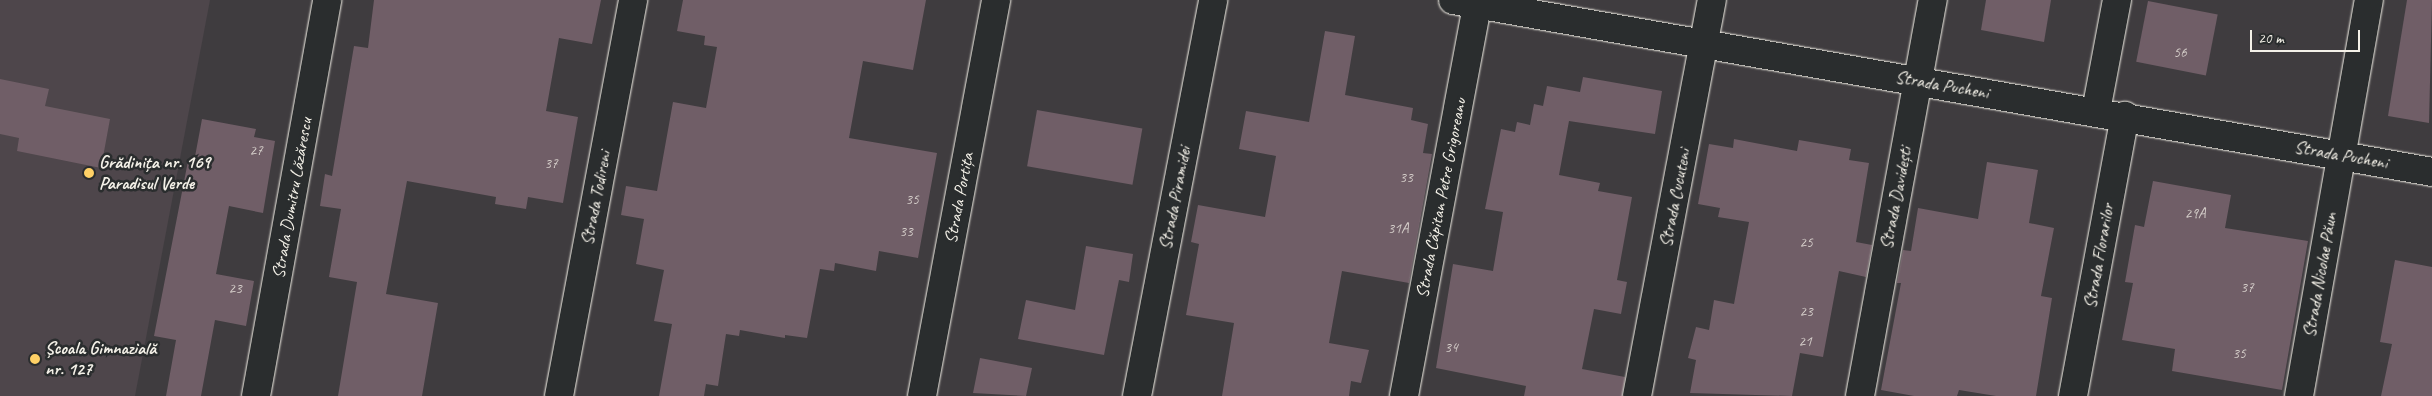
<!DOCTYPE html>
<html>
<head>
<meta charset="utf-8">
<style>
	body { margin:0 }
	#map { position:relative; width:2432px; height:396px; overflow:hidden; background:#3f3c3f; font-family:Caveat,sans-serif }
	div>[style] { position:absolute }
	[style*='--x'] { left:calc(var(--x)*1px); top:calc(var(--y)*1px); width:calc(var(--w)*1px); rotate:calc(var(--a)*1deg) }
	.built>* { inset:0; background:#4e464b }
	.building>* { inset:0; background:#705e67; transform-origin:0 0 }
	.roads { filter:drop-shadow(0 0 1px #f4f1e8) drop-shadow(0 0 1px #f4f1e8) }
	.street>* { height:28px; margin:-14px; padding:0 14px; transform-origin:14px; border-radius:14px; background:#2a2d2e }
	.secondary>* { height:28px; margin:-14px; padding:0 14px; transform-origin:14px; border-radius:14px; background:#2a2d2e }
	.dots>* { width:14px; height:14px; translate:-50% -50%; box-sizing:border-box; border:2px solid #2a2d2e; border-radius:50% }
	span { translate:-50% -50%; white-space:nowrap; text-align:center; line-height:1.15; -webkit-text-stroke:5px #2a2d2e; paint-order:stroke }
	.number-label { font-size:15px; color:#d3ccc8 }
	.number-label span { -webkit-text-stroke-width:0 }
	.street-label { font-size:18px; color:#f4f1e8 }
	.poi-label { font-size:18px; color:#f4f1e8; font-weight:700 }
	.left { translate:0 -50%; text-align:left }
	.scale { position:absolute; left:2250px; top:30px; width:110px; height:22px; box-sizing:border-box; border:2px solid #f4f1e8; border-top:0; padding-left:6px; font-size:15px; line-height:18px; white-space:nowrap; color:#f4f1e8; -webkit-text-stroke:4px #2a2d2e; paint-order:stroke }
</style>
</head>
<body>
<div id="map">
	<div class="built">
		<div style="clip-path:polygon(0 0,210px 0,135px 396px,0 396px)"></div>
	</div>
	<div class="building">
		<div style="clip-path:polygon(374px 0,601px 0,592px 44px,559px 38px,546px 111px,578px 117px,563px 203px,528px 197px,526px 209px,495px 204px,496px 197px,407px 181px,386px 294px,438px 303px,422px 396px,338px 396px,357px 282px,329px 277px,341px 209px,320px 206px,325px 174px,332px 176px,354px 46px,368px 48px)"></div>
		<div style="clip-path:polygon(683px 0,926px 0,913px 70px,863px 61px,849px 138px,937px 153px,918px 258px,879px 251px,876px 271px,835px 263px,834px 271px,820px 269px,807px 338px,785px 335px,785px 338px,740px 330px,739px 336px,726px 334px,718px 386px,706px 384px,704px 396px,659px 396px,672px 324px,654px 321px,664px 270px,636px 264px,644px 219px,621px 215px,626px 186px,657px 191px,673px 102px,706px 108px,717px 47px,704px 45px,705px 36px,677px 31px)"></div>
		<div style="clip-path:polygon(1986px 0,2051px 0,2044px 42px,1981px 30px)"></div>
		<div style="clip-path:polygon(2407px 0,2432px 0,2429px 123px,2388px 116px)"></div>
		<div style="left:2148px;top:1px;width:71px;height:62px;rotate:11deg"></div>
		<div style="clip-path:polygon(1325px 31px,1355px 36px,1345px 95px,1413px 108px,1411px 120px,1428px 124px,1423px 153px,1432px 154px,1409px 283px,1342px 271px,1329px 343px,1369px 350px,1361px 383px,1351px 381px,1349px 396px,1222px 396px,1234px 323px,1186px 315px,1199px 244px,1191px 242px,1198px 205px,1265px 217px,1276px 156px,1239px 149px,1246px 111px,1309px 122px)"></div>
		<div style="clip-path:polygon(1583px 77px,1662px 91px,1655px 134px,1569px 121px,1559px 175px,1600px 183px,1598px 191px,1632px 197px,1617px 280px,1627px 282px,1621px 314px,1594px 309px,1582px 369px,1625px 377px,1622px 396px,1524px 396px,1526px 386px,1436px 368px,1453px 264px,1493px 271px,1503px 212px,1485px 209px,1501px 129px,1515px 132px,1517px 122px,1530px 125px,1534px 104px,1543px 106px,1547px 86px,1580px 92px)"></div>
		<div style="clip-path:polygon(0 79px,49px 89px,45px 106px,110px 119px,101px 168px,17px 151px,19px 138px,0 134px)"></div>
		<div style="left:1037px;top:110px;width:107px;height:57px;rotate:10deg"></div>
		<div style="clip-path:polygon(202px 119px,256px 129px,254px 137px,275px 141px,263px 213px,229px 206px,216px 274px,254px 281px,246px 326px,215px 320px,201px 396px,166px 396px,176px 340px,154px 336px,188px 161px,194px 162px)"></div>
		<div style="clip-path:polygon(1734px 139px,1797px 151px,1799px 140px,1851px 149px,1849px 160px,1869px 163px,1856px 242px,1872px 245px,1866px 277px,1839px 271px,1823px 357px,1800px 353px,1792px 396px,1690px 393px,1696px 360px,1688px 358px,1696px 327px,1709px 330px,1714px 300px,1734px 304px,1749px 222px,1718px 217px,1720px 208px,1698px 204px,1709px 144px,1733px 148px)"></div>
		<div style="clip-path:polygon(1987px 162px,2038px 170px,2029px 223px,2054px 228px,2041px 296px,2052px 298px,2036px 396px,1996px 396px,1959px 390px,1957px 396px,1914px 396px,1881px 390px,1901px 283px,1897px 283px,1903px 250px,1911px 251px,1918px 208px,1978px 219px)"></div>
		<div style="clip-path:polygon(2153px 181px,2231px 195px,2225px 228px,2308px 241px,2282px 390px,2172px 371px,2175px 349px,2122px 340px,2133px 283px,2125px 282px,2135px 225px,2144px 227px)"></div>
		<div style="clip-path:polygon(1086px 246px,1133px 254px,1129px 282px,1119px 280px,1104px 355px,1018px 339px,1026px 300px,1075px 310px)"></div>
		<div style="clip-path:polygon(2395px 260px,2432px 267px,2432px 396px,2381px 396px,2392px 344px,2380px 342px)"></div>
		<div style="clip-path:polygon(980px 358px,1032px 368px,1026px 396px,973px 393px)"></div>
	</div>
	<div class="roads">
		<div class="street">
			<div style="--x:2096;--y:111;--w:113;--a:-79.3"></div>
			<div style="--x:256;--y:396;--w:402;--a:-79.8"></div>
			<div style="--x:559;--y:396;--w:403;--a:-79.4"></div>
			<div style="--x:922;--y:396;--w:403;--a:-79.4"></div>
			<div style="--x:1137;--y:396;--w:403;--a:-79.1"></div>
			<div style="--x:1404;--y:396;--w:403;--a:-79.4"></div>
			<div style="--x:1637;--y:396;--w:403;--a:-79.3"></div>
			<div style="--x:1860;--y:396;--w:403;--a:-79.6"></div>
			<div style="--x:2073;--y:396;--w:285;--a:-79.5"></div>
			<div style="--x:2299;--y:396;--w:402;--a:-80"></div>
		</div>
		<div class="secondary">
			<div style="--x:1453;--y:0;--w:994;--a:9.96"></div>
		</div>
	</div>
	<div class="dots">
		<div style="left:89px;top:173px;background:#ffd166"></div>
		<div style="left:35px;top:359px;background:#ffd166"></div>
	</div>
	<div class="number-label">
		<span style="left:2180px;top:53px">56</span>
		<span style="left:256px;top:151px">27</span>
		<span style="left:551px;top:164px">37</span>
		<span style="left:1406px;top:178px">33</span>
		<span style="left:912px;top:200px">35</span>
		<span style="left:2195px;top:214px">29A</span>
		<span style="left:1398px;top:229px">31A</span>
		<span style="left:906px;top:232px">33</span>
		<span style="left:1806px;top:243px">25</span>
		<span style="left:2247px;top:288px">37</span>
		<span style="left:235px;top:289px">23</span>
		<span style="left:1806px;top:312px">23</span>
		<span style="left:1805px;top:342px">21</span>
		<span style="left:1451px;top:348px">34</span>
		<span style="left:2239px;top:354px">35</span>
	</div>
	<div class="street-label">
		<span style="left:1942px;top:85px;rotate:10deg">Strada Pucheni</span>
		<span style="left:2341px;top:155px;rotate:10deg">Strada Pucheni</span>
		<span style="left:292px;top:198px;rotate:-80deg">Strada Dumitru Lăzărescu</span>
		<span style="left:596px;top:198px;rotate:-79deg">Strada Todireni</span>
		<span style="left:959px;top:198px;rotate:-79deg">Strada Portița</span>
		<span style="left:1175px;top:198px;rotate:-79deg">Strada Piramidei</span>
		<span style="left:1441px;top:198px;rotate:-79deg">Strada Căpitan Petre Grigoreanu</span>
		<span style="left:1675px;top:198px;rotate:-79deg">Strada Cucuteni</span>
		<span style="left:1896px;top:198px;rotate:-79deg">Strada Davidești</span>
		<span style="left:2099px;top:256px;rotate:-80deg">Strada Florarilor</span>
		<span style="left:2320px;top:275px;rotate:-80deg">Strada Nicolae Păun</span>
	</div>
	<div class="poi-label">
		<span class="left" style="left:99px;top:173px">Grădinița nr. 169<br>Paradisul Verde</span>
		<span class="left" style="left:45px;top:359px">Școala Gimnazială<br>nr. 127</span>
	</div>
	<div class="scale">20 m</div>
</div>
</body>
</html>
